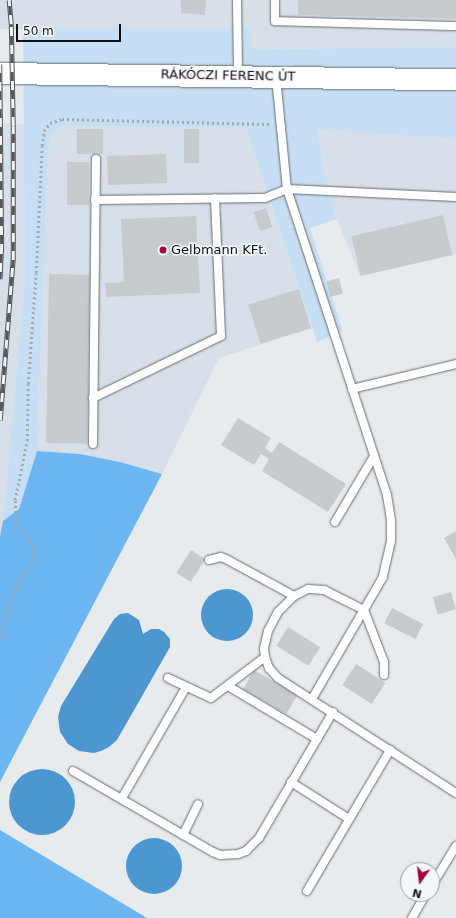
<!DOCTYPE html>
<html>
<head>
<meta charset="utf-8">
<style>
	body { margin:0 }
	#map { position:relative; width:456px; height:918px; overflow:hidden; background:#e7ebee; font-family:"DejaVu Sans",sans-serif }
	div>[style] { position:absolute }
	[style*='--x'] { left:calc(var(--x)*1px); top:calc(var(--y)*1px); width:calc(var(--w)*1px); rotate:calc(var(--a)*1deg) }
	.built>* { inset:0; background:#d7e0e9 }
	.green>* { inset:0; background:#c7dff4 }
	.forest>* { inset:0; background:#6cb6f2 }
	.water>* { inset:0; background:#4c97d0 }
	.round { border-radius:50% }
	.building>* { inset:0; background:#c7cbce; transform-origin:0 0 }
	.path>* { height:2.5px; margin-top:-1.25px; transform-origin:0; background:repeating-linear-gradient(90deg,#a5a8aa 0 2px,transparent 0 5px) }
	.roads { filter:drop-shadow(0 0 1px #696c6f) drop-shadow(0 0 1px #696c6f) }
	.service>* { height:8px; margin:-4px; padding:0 4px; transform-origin:4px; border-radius:4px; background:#fff }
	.secondary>* { height:21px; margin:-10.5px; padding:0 10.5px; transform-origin:10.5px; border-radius:10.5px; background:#fff }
	.rail>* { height:4.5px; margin-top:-2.25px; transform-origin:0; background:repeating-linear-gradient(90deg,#f5f8fb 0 9px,#555758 0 18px); box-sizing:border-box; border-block:1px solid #555758 }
	.dots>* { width:11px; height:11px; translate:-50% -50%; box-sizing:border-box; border:2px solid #f5f8fb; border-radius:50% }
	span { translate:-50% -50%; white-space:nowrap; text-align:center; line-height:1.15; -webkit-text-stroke:3px #f5f8fb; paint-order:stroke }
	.street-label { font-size:13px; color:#101112 }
	.poi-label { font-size:13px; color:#101112 }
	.left { translate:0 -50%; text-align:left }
	.north { position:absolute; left:400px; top:862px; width:40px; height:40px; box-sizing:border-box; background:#f5f8fb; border:1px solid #999c9e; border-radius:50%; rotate:194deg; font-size:11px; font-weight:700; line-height:16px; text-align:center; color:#101112 }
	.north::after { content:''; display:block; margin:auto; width:14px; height:18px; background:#a30534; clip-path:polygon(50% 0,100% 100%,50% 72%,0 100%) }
	.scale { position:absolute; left:16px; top:24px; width:105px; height:18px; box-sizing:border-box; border:2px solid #101112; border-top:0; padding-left:5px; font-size:12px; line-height:14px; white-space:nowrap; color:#101112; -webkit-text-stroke:3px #f5f8fb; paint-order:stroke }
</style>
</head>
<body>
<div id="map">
	<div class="built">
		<div style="clip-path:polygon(0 0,456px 0,456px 47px,252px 49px,250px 29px,0 29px)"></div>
		<div style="clip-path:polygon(0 123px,24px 124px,25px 278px,3px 521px,0 536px)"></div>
		<div style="clip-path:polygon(63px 126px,246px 128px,312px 328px,219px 358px,162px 474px,120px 462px,80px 454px,37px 451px,47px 180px,50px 133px)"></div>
		<div style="clip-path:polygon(318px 128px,456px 139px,456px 254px,360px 276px,337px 219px,325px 180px)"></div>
	</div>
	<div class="green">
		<div style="clip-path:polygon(23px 29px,251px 29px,252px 49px,456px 47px,456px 139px,318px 129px,325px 180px,337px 219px,310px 228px,343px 331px,317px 342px,246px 128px,63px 126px,50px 133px,47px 180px,37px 451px,19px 509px,3px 521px,25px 278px)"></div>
	</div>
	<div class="forest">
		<div style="clip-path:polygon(37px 451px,80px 454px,120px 462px,162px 474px,0 782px,0 536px,3px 521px,19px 509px)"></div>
		<div style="clip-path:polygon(0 830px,147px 918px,0 918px)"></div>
	</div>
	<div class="water">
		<div class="round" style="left:201px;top:589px;width:52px;height:52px"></div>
		<div style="clip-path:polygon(128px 613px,139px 620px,143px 634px,151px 629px,159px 629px,164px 632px,170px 639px,170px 647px,117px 740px,109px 747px,101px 751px,94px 753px,79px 751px,68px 744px,60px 732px,58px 717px,61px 706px,114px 619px,120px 614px)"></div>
		<div class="round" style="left:9px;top:769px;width:66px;height:66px"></div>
		<div class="round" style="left:126px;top:838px;width:56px;height:56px"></div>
	</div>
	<div class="building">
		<div style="clip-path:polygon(181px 0,206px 0,205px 15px,181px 13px)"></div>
		<div style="clip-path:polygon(298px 0,456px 0,456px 19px,298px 15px)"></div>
		<div style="left:77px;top:129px;width:26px;height:25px"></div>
		<div style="left:184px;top:129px;width:15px;height:34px"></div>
		<div style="left:166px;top:154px;width:29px;height:59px;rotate:88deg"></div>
		<div style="left:67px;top:162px;width:22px;height:43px"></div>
		<div style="left:266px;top:208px;width:20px;height:13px;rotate:72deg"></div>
		<div style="left:443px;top:215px;width:41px;height:94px;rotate:77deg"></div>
		<div style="clip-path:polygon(196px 216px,200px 293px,106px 297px,105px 283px,124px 282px,121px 219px)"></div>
		<div style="left:49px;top:274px;width:41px;height:169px;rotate:1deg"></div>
		<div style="left:339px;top:278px;width:16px;height:13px;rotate:76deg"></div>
		<div style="left:299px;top:289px;width:41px;height:53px;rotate:73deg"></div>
		<div style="clip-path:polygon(238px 418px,271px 438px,265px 448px,272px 453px,279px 442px,346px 484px,328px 512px,262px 471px,269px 459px,261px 454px,254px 465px,221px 445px)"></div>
		<div style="clip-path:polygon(456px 531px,456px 559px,444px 538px)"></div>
		<div style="left:191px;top:550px;width:17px;height:27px;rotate:33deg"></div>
		<div style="left:451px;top:592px;width:18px;height:19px;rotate:74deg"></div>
		<div style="left:392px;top:608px;width:35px;height:17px;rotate:27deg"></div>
		<div style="left:288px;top:627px;width:38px;height:22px;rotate:32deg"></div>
		<div style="left:356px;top:664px;width:35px;height:25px;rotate:33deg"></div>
		<div style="left:254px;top:670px;width:50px;height:22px;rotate:30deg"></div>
	</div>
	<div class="path">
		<div style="--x:0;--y:638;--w:34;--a:-75"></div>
		<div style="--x:9;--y:605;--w:28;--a:-67"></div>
		<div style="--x:20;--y:579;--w:14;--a:-51"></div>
		<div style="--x:29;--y:568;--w:13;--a:-63"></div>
		<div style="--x:35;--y:556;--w:9;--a:-96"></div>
		<div style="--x:34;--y:547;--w:30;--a:-127"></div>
		<div style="--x:16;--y:523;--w:23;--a:-92"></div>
		<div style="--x:15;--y:500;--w:60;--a:-78.5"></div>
		<div style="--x:27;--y:441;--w:57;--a:-89"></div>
		<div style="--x:28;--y:384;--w:111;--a:-85.9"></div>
		<div style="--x:36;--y:273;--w:127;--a:-87.3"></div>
		<div style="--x:42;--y:146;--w:15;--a:-82"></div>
		<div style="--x:44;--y:131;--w:10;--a:-53"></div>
		<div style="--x:50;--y:123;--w:13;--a:-18"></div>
		<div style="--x:62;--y:119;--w:209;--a:1.4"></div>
	</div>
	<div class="roads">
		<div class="service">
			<div style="--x:237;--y:0;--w:75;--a:89.2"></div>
			<div style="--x:275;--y:0;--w:21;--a:90"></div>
			<div style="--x:275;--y:21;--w:181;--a:1.6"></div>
			<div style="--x:276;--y:77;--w:113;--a:84.4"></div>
			<div style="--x:287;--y:189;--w:322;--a:71.9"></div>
			<div style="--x:387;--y:495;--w:26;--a:81"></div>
			<div style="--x:391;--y:521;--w:20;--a:90"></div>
			<div style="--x:391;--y:541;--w:37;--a:103"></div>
			<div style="--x:383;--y:577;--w:141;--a:120.2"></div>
			<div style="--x:95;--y:200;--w:170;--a:-0.7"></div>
			<div style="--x:265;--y:198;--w:24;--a:-22"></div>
			<div style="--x:287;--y:189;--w:169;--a:2.7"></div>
			<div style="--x:352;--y:389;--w:107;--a:-13.5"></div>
			<div style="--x:93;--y:398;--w:142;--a:-25.8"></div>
			<div style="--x:221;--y:336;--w:138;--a:-92.5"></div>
			<div style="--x:93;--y:444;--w:285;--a:-89.4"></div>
			<div style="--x:335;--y:522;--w:77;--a:-59.4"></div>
			<div style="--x:209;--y:560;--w:12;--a:-14"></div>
			<div style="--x:221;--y:557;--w:5;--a:22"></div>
			<div style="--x:226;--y:559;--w:77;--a:28.6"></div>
			<div style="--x:384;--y:675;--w:13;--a:-90"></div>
			<div style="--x:384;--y:662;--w:56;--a:-111"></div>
			<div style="--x:364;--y:610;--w:45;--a:-153.4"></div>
			<div style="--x:324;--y:590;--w:16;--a:-176"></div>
			<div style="--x:308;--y:589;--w:16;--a:153"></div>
			<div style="--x:294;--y:596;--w:23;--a:135"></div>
			<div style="--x:278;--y:612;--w:21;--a:118"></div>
			<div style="--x:268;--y:631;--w:18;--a:103"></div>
			<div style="--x:264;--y:649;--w:8;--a:83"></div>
			<div style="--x:265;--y:657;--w:12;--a:70"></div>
			<div style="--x:269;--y:668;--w:13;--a:48"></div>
			<div style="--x:278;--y:678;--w:212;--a:32.9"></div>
			<div style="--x:168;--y:678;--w:47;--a:24.9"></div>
			<div style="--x:211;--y:698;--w:68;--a:-37.2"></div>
			<div style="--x:228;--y:686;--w:104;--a:30.8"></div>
			<div style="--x:73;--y:771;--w:162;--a:30.1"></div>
			<div style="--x:213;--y:852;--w:8;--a:23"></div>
			<div style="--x:220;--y:855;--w:18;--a:-3"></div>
			<div style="--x:238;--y:854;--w:9;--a:-21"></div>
			<div style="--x:246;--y:851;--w:18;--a:-45"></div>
			<div style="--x:259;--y:838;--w:146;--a:-59.6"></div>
			<div style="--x:291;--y:782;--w:69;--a:32.5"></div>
			<div style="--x:122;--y:798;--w:128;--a:-60"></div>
			<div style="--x:183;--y:835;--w:34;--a:-64"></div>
			<div style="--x:432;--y:885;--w:46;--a:-58.4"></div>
			<div style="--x:307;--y:891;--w:164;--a:-59.5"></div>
			<div style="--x:412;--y:918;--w:28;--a:-60"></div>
		</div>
		<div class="secondary">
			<div style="--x:0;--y:73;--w:456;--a:0.8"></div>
		</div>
	</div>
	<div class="rail">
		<div style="--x:0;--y:64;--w:181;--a:89.4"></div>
		<div style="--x:2;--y:245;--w:34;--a:93"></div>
		<div style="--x:0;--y:420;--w:161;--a:-85.4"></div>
		<div style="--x:13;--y:260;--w:134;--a:-90"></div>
		<div style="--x:13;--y:126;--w:102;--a:-91.1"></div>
		<div style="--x:11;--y:24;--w:24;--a:-95"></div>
	</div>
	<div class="dots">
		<div style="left:163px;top:250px;background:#a30534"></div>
	</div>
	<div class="street-label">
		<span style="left:228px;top:76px;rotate:1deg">RÁKÓCZI FERENC ÚT</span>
	</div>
	<div class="poi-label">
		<span class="left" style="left:171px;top:250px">Gelbmann KFt.</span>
	</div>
	<div class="north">N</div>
	<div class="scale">50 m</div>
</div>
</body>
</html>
